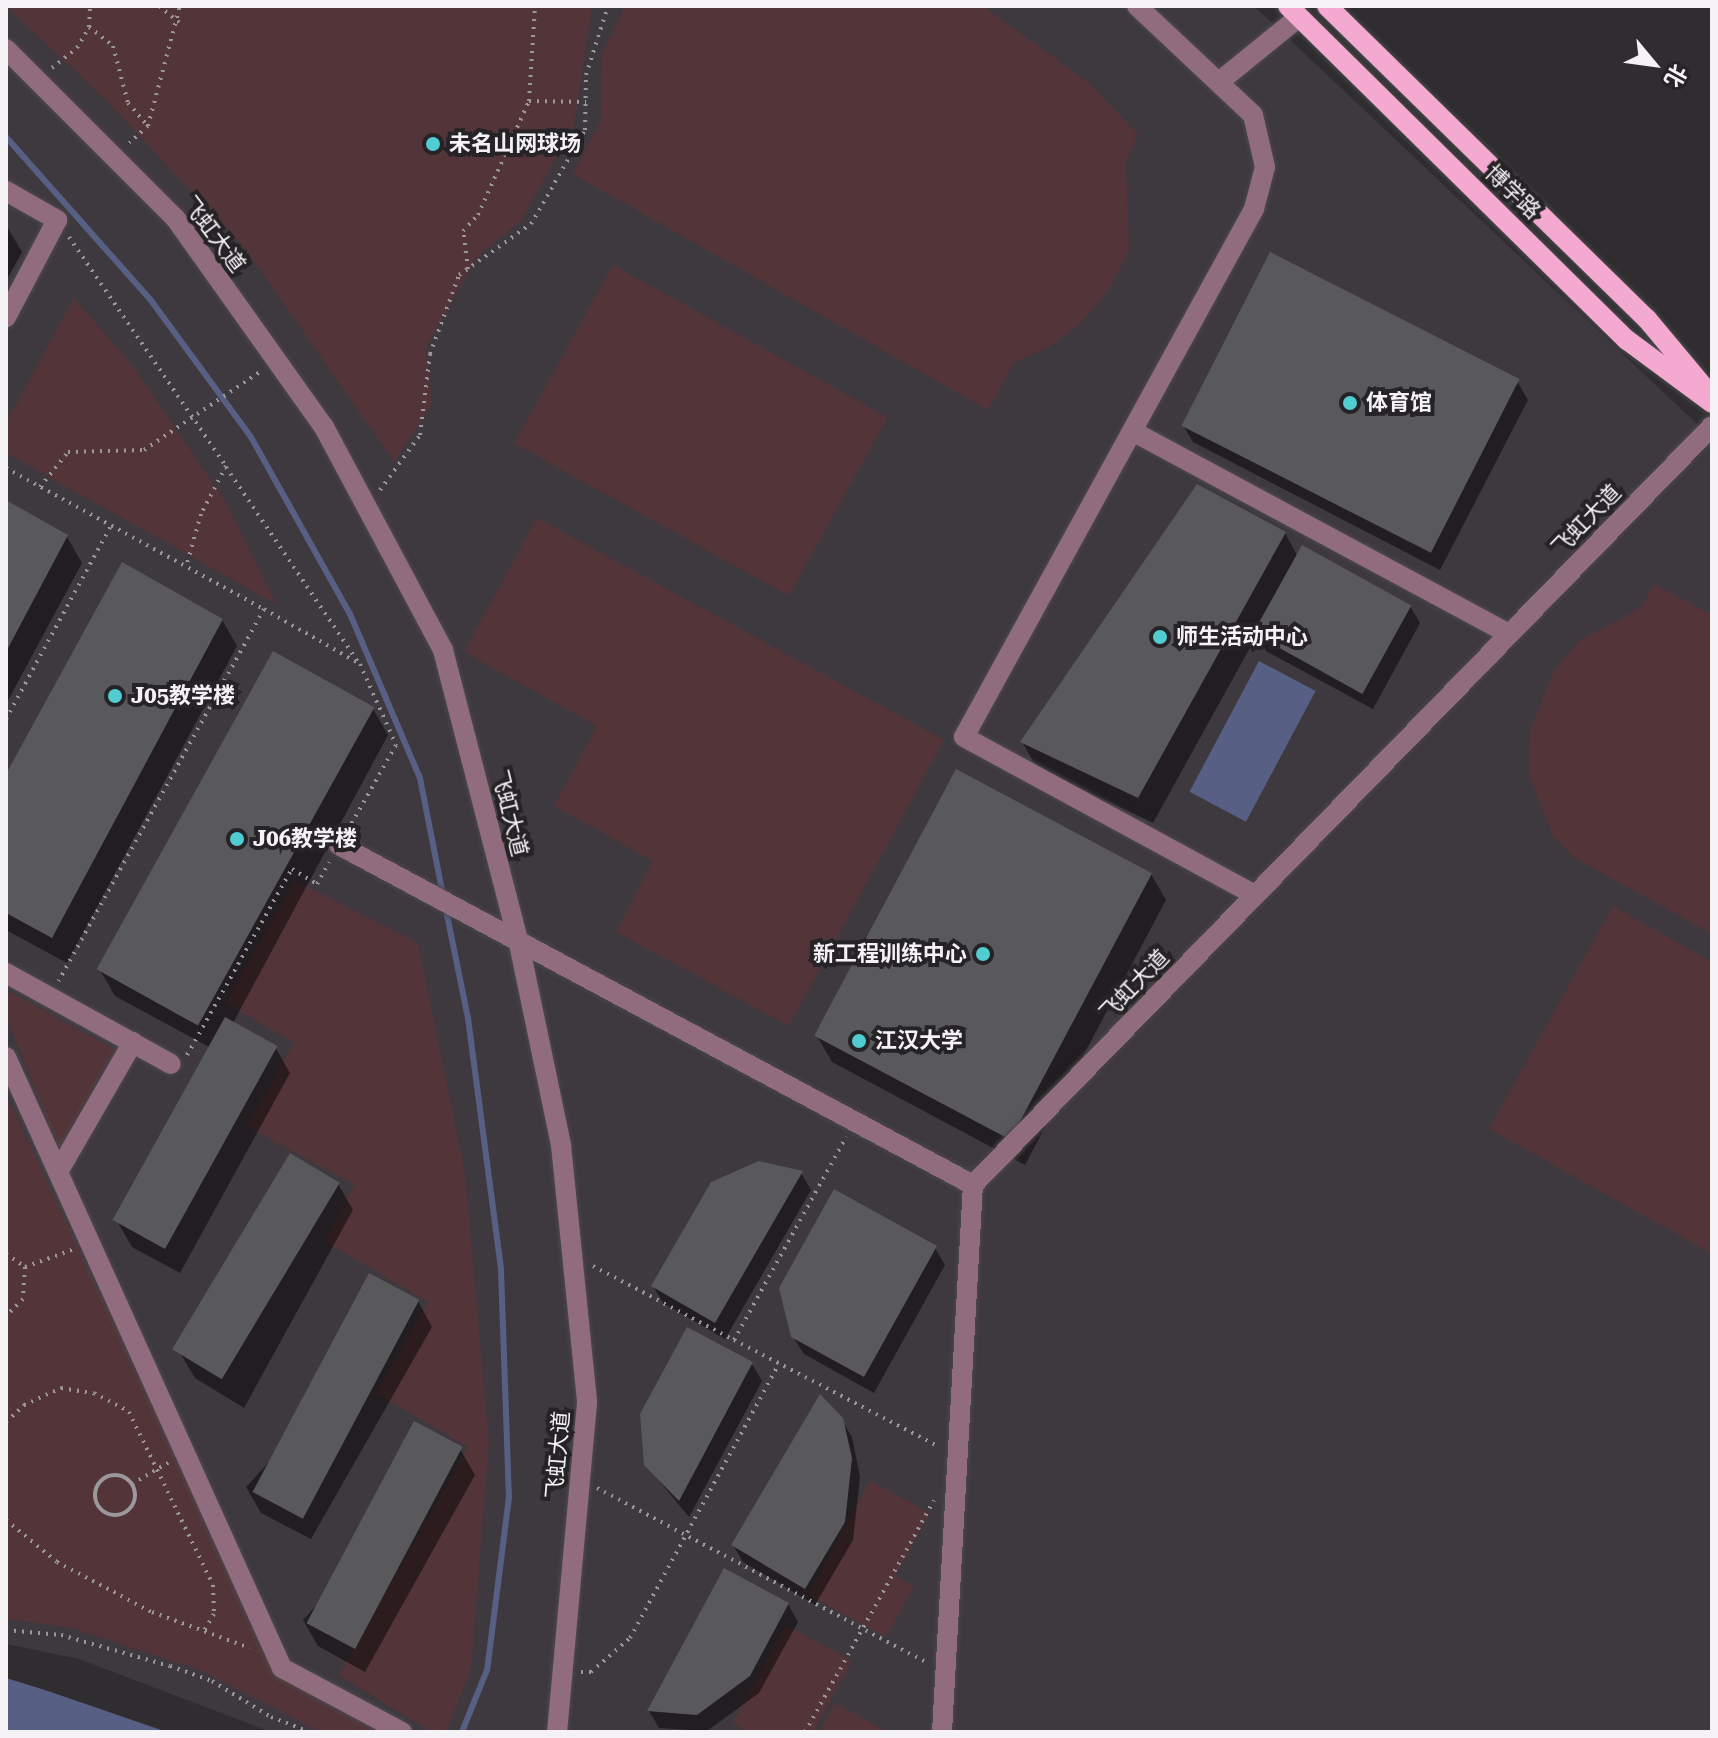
<!DOCTYPE html>
<html>
<head>
<meta charset="utf-8">
<style>
	body { margin:0 }
	#map { position:relative; width:1718px; height:1738px; overflow:hidden; background:#2f2d30; font-family:"Roboto Serif","Noto Sans SC",serif }
	div>[style] { position:absolute }
	[style*='--x'] { left:calc(var(--x)*1px); top:calc(var(--y)*1px); width:calc(var(--w)*1px); rotate:calc(var(--a)*1deg) }
	.built>* { inset:0; background:#3e383f }
	.green>* { inset:0; background:#533539; transform-origin:0 0 }
	.water>* { inset:0; background:#576084; transform-origin:0 0 }
	.shadow>* { inset:0; background:#0007 }
	.stream>* { height:6px; margin:-3px; padding:0 3px; transform-origin:3px; border-radius:3px; background:#576084 }
	.building>* { inset:0; background:#59595c; transform-origin:0 0 }
	.path>* { height:4px; margin-top:-2px; transform-origin:0; background:repeating-linear-gradient(90deg,#9a989b 0 2px,transparent 0 8px) }
	.path>.ring { margin:-2px; padding:0; box-sizing:content-box; background:none; border:4px solid #9a989b; border-radius:50% }
	.roads { filter:drop-shadow(0 0 2px #4b494b) drop-shadow(0 0 2px #4b494b) }
	.minor>* { height:20px; margin:-10px; padding:0 10px; transform-origin:10px; border-radius:10px; background:#916c7f }
	.major>* { height:20px; margin:-10px; padding:0 10px; transform-origin:10px; border-radius:10px; background:#f4a9d1 }
	.dots>* { width:22px; height:22px; translate:-50% -50%; box-sizing:border-box; border:4px solid #252326; border-radius:50% }
	span { translate:-50% -50%; white-space:nowrap; text-align:center; line-height:1.15; -webkit-text-stroke:8px #252326; paint-order:stroke }
	.poi-label { font-size:22px; color:#f4f2f4; font-weight:700 }
	.left { translate:0 -50%; text-align:left }
	.right { translate:-100% -50%; text-align:right }
	.street-label { font-size:22px; color:#f4f2f4 }
	.frame { position:absolute; inset:0; border:8px solid #f4f2f4; pointer-events:none }
	.north { position:absolute; left:1614px; top:24px; width:80px; height:80px; -webkit-text-stroke:6px #252326; paint-order:stroke; rotate:119deg; font-size:22px; font-weight:700; line-height:32px; text-align:center; color:#f4f2f4 }
	.north::after { content:''; display:block; margin:auto; width:28px; height:36px; background:#f4f2f4; clip-path:polygon(50% 0,100% 100%,50% 72%,0 100%) }
</style>
</head>
<body>
<div id="map">
	<div class="built">
		<div style="clip-path:polygon(6px 6px,1254px 6px,1712px 438px,1712px 1732px,271px 1732px,79px 1659px,6px 1644px)"></div>
	</div>
	<div class="green">
		<div style="clip-path:polygon(6px 6px,592px 6px,574px 125px,521px 221px,476px 258px,426px 347px,432px 404px,394px 462px,248px 252px,107px 101px)"></div>
		<div style="clip-path:polygon(625px 6px,983px 6px,1089px 83px,1138px 134px,1126px 162px,1129px 250px,1108px 291px,1080px 324px,1048px 348px,1014px 362px,988px 410px,573px 174px,601px 120px,602px 54px)"></div>
		<div style="left:613px;top:265px;width:314px;height:204px;rotate:29deg"></div>
		<div style="clip-path:polygon(74px 298px,133px 366px,227px 504px,276px 604px,6px 453px,6px 423px)"></div>
		<div style="clip-path:polygon(537px 518px,944px 740px,789px 1026px,616px 932px,653px 861px,554px 806px,597px 726px,464px 652px)"></div>
		<div style="clip-path:polygon(1654px 584px,1712px 615px,1712px 934px,1575px 858px,1553px 836px,1529px 774px,1530px 731px,1554px 671px,1580px 640px,1642px 607px)"></div>
		<div style="clip-path:polygon(295px 880px,418px 943px,465px 1173px,489px 1443px,471px 1669px,446px 1732px,431px 1732px,339px 1675px,468px 1447px,376px 1393px,428px 1302px,324px 1241px,355px 1184px,247px 1127px,294px 1042px,225px 1003px)"></div>
		<div style="clip-path:polygon(1613px 906px,1712px 962px,1712px 1254px,1489px 1129px)"></div>
		<div style="clip-path:polygon(6px 990px,115px 1049px,59px 1149px,6px 1016px)"></div>
		<div style="clip-path:polygon(6px 1094px,280px 1676px,390px 1732px,320px 1732px,200px 1670px,72px 1628px,6px 1619px)"></div>
		<div style="clip-path:polygon(870px 1481px,930px 1513px,895px 1576px,914px 1586px,886px 1637px,808px 1595px)"></div>
		<div style="clip-path:polygon(786px 1625px,852px 1661px,813px 1732px,749px 1732px,733px 1723px)"></div>
		<div style="clip-path:polygon(835px 1703px,888px 1732px,819px 1732px)"></div>
	</div>
	<div class="water">
		<div style="left:1259px;top:661px;width:64px;height:148px;rotate:28deg"></div>
		<div style="clip-path:polygon(6px 1678px,45px 1690px,167px 1732px,6px 1732px)"></div>
	</div>
	<div class="shadow">
		<div style="clip-path:polygon(6px 225px,22px 252px,6px 281px)"></div>
		<div style="clip-path:polygon(1518px 383px,1528px 400px,1440px 570px,1193px 442px,1183px 425px)"></div>
		<div style="clip-path:polygon(6px 502px,67px 537px,82px 563px,6px 704px)"></div>
		<div style="clip-path:polygon(1285px 533px,1298px 557px,1410px 606px,1420px 623px,1373px 709px,1266px 651px,1257px 635px,1153px 823px,1037px 768px,1022px 742px)"></div>
		<div style="clip-path:polygon(222px 620px,237px 646px,67px 963px,6px 930px,6px 778px)"></div>
		<div style="clip-path:polygon(373px 709px,388px 735px,233px 1023px,275px 1047px,290px 1073px,180px 1273px,132px 1247px,117px 1221px,211px 1048px,115px 996px,100px 970px)"></div>
		<div style="clip-path:polygon(1151px 874px,1166px 900px,1025px 1165px,832px 1062px,817px 1036px)"></div>
		<div style="clip-path:polygon(801px 1173px,811px 1190px,725px 1339px,663px 1303px,653px 1286px)"></div>
		<div style="clip-path:polygon(338px 1184px,353px 1210px,244px 1408px,195px 1378px,180px 1353px)"></div>
		<div style="clip-path:polygon(935px 1248px,945px 1265px,874px 1393px,804px 1354px,793px 1337px)"></div>
		<div style="clip-path:polygon(418px 1301px,432px 1327px,311px 1539px,261px 1513px,246px 1487px)"></div>
		<div style="clip-path:polygon(752px 1364px,762px 1381px,689px 1517px,646px 1465px)"></div>
		<div style="clip-path:polygon(841px 1419px,852px 1437px,860px 1477px,853px 1540px,815px 1605px,743px 1562px,733px 1545px)"></div>
		<div style="clip-path:polygon(460px 1449px,475px 1475px,365px 1672px,318px 1646px,303px 1620px)"></div>
		<div style="clip-path:polygon(725px 1571px,788px 1604px,798px 1622px,759px 1693px,707px 1731px,659px 1728px,649px 1711px)"></div>
	</div>
	<div class="stream">
		<div style="--x:6;--y:137;--w:217;--a:48.4"></div>
		<div style="--x:150;--y:299;--w:171;--a:53.8"></div>
		<div style="--x:251;--y:437;--w:203;--a:60.8"></div>
		<div style="--x:350;--y:614;--w:178;--a:66.9"></div>
		<div style="--x:420;--y:778;--w:119;--a:78.9"></div>
		<div style="--x:446;--y:910;--w:110;--a:78.5"></div>
		<div style="--x:468;--y:1018;--w:254;--a:82.5"></div>
		<div style="--x:501;--y:1270;--w:227;--a:88"></div>
		<div style="--x:509;--y:1497;--w:174;--a:97.2"></div>
		<div style="--x:487;--y:1670;--w:67;--a:112"></div>
	</div>
	<div class="building">
		<div style="left:1270px;top:252px;width:280px;height:195px;rotate:27deg"></div>
		<div style="clip-path:polygon(1197px 484px,1286px 532px,1138px 798px,1020px 742px)"></div>
		<div style="clip-path:polygon(6px 500px,68px 535px,6px 652px)"></div>
		<div style="left:1302px;top:545px;width:125px;height:101px;rotate:29deg"></div>
		<div style="clip-path:polygon(122px 562px,223px 619px,52px 938px,6px 913px,6px 774px)"></div>
		<div style="left:273px;top:651px;width:116px;height:364px;rotate:29deg"></div>
		<div style="left:956px;top:769px;width:222px;height:302px;rotate:28deg"></div>
		<div style="left:225px;top:1017px;width:60px;height:232px;rotate:29deg"></div>
		<div style="left:290px;top:1153px;width:58px;height:229px;rotate:31deg"></div>
		<div style="clip-path:polygon(759px 1161px,803px 1171px,715px 1323px,651px 1286px,711px 1182px)"></div>
		<div style="clip-path:polygon(834px 1189px,937px 1246px,864px 1377px,791px 1337px,779px 1288px)"></div>
		<div style="left:369px;top:1273px;width:57px;height:248px;rotate:28deg"></div>
		<div style="clip-path:polygon(687px 1327px,753px 1362px,679px 1501px,644px 1465px,640px 1414px)"></div>
		<div style="clip-path:polygon(820px 1394px,843px 1418px,852px 1458px,845px 1522px,805px 1589px,731px 1545px)"></div>
		<div style="left:414px;top:1421px;width:55px;height:229px;rotate:28deg"></div>
		<div style="clip-path:polygon(724px 1568px,789px 1603px,750px 1676px,697px 1715px,647px 1711px)"></div>
	</div>
	<div class="path">
		<div style="--x:159;--y:6;--w:26;--a:39"></div>
		<div style="--x:89;--y:27;--w:31;--a:38"></div>
		<div style="--x:113;--y:46;--w:59;--a:75.3"></div>
		<div style="--x:128;--y:103;--w:30;--a:49"></div>
		<div style="--x:148;--y:126;--w:25;--a:138"></div>
		<div style="--x:52;--y:68;--w:32;--a:-39"></div>
		<div style="--x:77;--y:48;--w:24;--a:-60"></div>
		<div style="--x:89;--y:27;--w:21;--a:-87"></div>
		<div style="--x:529;--y:101;--w:57;--a:1"></div>
		<div style="--x:148;--y:126;--w:124;--a:-75.1"></div>
		<div style="--x:69;--y:237;--w:278;--a:55.6"></div>
		<div style="--x:226;--y:466;--w:54;--a:117.5"></div>
		<div style="--x:201;--y:514;--w:55;--a:105.8"></div>
		<div style="--x:468;--y:269;--w:38;--a:-97"></div>
		<div style="--x:463;--y:231;--w:22;--a:-47"></div>
		<div style="--x:478;--y:215;--w:125;--a:-65.9"></div>
		<div style="--x:529;--y:101;--w:95;--a:-86.4"></div>
		<div style="--x:226;--y:467;--w:235;--a:55.9"></div>
		<div style="--x:6;--y:468;--w:294;--a:28.7"></div>
		<div style="--x:264;--y:609;--w:425;--a:118.9"></div>
		<div style="--x:40;--y:487;--w:45;--a:-51.3"></div>
		<div style="--x:68;--y:452;--w:76;--a:-1.5"></div>
		<div style="--x:144;--y:450;--w:141;--a:-34"></div>
		<div style="--x:380;--y:490;--w:68;--a:-54"></div>
		<div style="--x:420;--y:435;--w:82;--a:-83"></div>
		<div style="--x:430;--y:354;--w:84;--a:-69.8"></div>
		<div style="--x:459;--y:275;--w:88;--a:-35.3"></div>
		<div style="--x:531;--y:224;--w:108;--a:-60.1"></div>
		<div style="--x:585;--y:130;--w:55;--a:-89"></div>
		<div style="--x:586;--y:75;--w:72;--a:-72.3"></div>
		<div style="--x:264;--y:609;--w:111;--a:29.8"></div>
		<div style="--x:360;--y:664;--w:89;--a:66"></div>
		<div style="--x:396;--y:745;--w:98;--a:119.5"></div>
		<div style="--x:6;--y:719;--w:220;--a:-61.5"></div>
		<div style="--x:187;--y:1055;--w:214;--a:-60.6"></div>
		<div style="--x:292;--y:869;--w:29;--a:31"></div>
		<div style="--x:317;--y:884;--w:25;--a:-61"></div>
		<div style="--x:6;--y:1254;--w:23;--a:34"></div>
		<div style="--x:25;--y:1267;--w:32;--a:94"></div>
		<div style="--x:23;--y:1299;--w:24;--a:135"></div>
		<div style="--x:593;--y:1266;--w:159;--a:27.7"></div>
		<div style="--x:734;--y:1340;--w:232;--a:-61.1"></div>
		<div style="--x:25;--y:1267;--w:50;--a:-19.9"></div>
		<div style="--x:734;--y:1340;--w:230;--a:27.5"></div>
		<div style="--x:6;--y:1422;--w:25;--a:-43"></div>
		<div style="--x:24;--y:1405;--w:41;--a:-24.7"></div>
		<div style="--x:61;--y:1388;--w:33;--a:9"></div>
		<div style="--x:94;--y:1393;--w:40;--a:28"></div>
		<div style="--x:129;--y:1412;--w:192;--a:64.1"></div>
		<div style="--x:213;--y:1585;--w:29;--a:88"></div>
		<div style="--x:214;--y:1614;--w:21;--a:121"></div>
		<div class="ring" style="left:95px;top:1475px;width:36px;height:36px"></div>
		<div style="--x:132;--y:1484;--w:42;--a:-30.3"></div>
		<div style="--x:597;--y:1488;--w:374;--a:27.9"></div>
		<div style="--x:6;--y:1520;--w:66;--a:39.5"></div>
		<div style="--x:57;--y:1562;--w:107;--a:27.8"></div>
		<div style="--x:152;--y:1612;--w:104;--a:20.2"></div>
		<div style="--x:6;--y:1630;--w:55;--a:5.2"></div>
		<div style="--x:61;--y:1635;--w:113;--a:15.9"></div>
		<div style="--x:170;--y:1666;--w:45;--a:19.7"></div>
		<div style="--x:212;--y:1681;--w:69;--a:31.4"></div>
		<div style="--x:271;--y:1717;--w:42;--a:21"></div>
		<div style="--x:581;--y:1672;--w:10;--a:0"></div>
		<div style="--x:591;--y:1672;--w:52;--a:-41.1"></div>
		<div style="--x:630;--y:1638;--w:312;--a:-61.5"></div>
		<div style="--x:805;--y:1732;--w:265;--a:-60.9"></div>
	</div>
	<div class="roads">
		<div class="minor">
			<div style="--x:1137;--y:6;--w:159;--a:43.2"></div>
			<div style="--x:1253;--y:115;--w:53;--a:77"></div>
			<div style="--x:1265;--y:167;--w:43;--a:104.7"></div>
			<div style="--x:1254;--y:209;--w:602;--a:118.78"></div>
			<div style="--x:964;--y:737;--w:331;--a:28.5"></div>
			<div style="--x:6;--y:49;--w:240;--a:45"></div>
			<div style="--x:176;--y:219;--w:255;--a:54.6"></div>
			<div style="--x:324;--y:427;--w:253;--a:61.9"></div>
			<div style="--x:443;--y:650;--w:299;--a:75.5"></div>
			<div style="--x:518;--y:939;--w:210;--a:78.2"></div>
			<div style="--x:561;--y:1145;--w:259;--a:84.2"></div>
			<div style="--x:587;--y:1403;--w:330;--a:95.2"></div>
			<div style="--x:1219;--y:82;--w:103;--a:-39.1"></div>
			<div style="--x:6;--y:191;--w:59;--a:29.6"></div>
			<div style="--x:57;--y:220;--w:110;--a:117.7"></div>
			<div style="--x:1134;--y:432;--w:426;--a:28.3"></div>
			<div style="--x:339;--y:845;--w:719;--a:28.2"></div>
			<div style="--x:6;--y:973;--w:188;--a:28.9"></div>
			<div style="--x:6;--y:1057;--w:670;--a:65.69"></div>
			<div style="--x:282;--y:1668;--w:136;--a:28.1"></div>
			<div style="--x:58;--y:1172;--w:150;--a:-60"></div>
			<div style="--x:942;--y:1732;--w:548;--a:-86.76"></div>
			<div style="--x:973;--y:1185;--w:1059;--a:-45.76"></div>
		</div>
		<div class="major">
			<div style="--x:1288;--y:6;--w:476;--a:44.6"></div>
			<div style="--x:1627;--y:340;--w:106;--a:36.5"></div>
			<div style="--x:1327;--y:6;--w:448;--a:44.4"></div>
			<div style="--x:1647;--y:319;--w:86;--a:50.2"></div>
		</div>
	</div>
	<div class="dots">
		<div style="left:433px;top:144px;background:#51ccd1"></div>
		<div style="left:1350px;top:403px;background:#51ccd1"></div>
		<div style="left:1160px;top:637px;background:#51ccd1"></div>
		<div style="left:115px;top:696px;background:#51ccd1"></div>
		<div style="left:237px;top:839px;background:#51ccd1"></div>
		<div style="left:983px;top:954px;background:#51ccd1"></div>
		<div style="left:859px;top:1041px;background:#51ccd1"></div>
	</div>
	<div class="poi-label">
		<span class="left" style="left:449px;top:144px">未名山网球场</span>
		<span class="left" style="left:1366px;top:403px">体育馆</span>
		<span class="left" style="left:1176px;top:637px">师生活动中心</span>
		<span class="left" style="left:131px;top:696px">J05教学楼</span>
		<span class="left" style="left:253px;top:839px">J06教学楼</span>
		<span class="right" style="left:967px;top:954px">新工程训练中心</span>
		<span class="left" style="left:875px;top:1041px">江汉大学</span>
	</div>
	<div class="street-label">
		<span style="left:1513px;top:192px;rotate:44deg">博学路</span>
		<span style="left:214px;top:234px;rotate:53deg">飞虹大道</span>
		<span style="left:1586px;top:520px;rotate:-46deg">飞虹大道</span>
		<span style="left:510px;top:813px;rotate:76deg">飞虹大道</span>
		<span style="left:1134px;top:985px;rotate:-46deg">飞虹大道</span>
		<span style="left:558px;top:1455px;rotate:-85deg">飞虹大道</span>
	</div>
	<div class="frame"></div>
	<div class="north">北</div>
</div>
</body>
</html>
